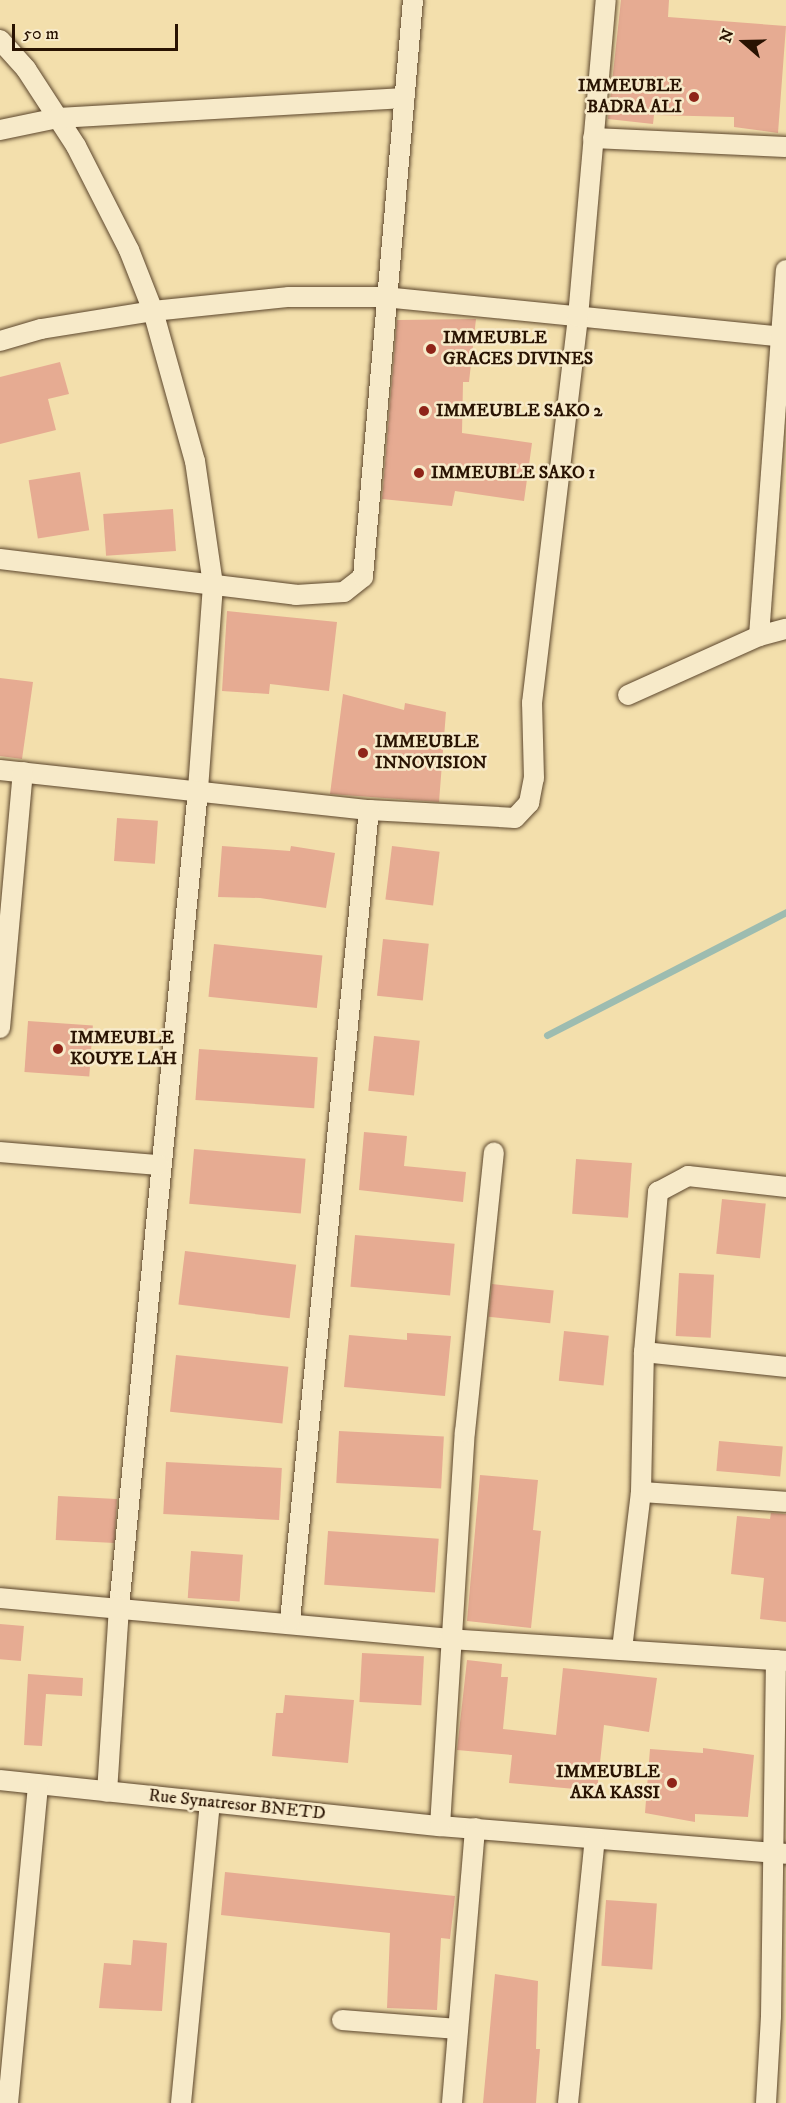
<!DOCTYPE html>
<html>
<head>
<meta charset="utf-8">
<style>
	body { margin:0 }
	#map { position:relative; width:786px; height:2103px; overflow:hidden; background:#f3dfac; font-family:"IM FELL DW Pica",serif }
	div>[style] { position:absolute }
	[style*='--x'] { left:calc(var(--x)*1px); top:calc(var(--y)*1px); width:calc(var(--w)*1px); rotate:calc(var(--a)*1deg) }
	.stream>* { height:7px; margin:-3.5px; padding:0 3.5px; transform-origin:3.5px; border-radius:3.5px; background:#9dbcb0 }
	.building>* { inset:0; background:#e6ab92; transform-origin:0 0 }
	.roads { filter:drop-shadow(0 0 2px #5c462c) drop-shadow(0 0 2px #5c462c) }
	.street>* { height:20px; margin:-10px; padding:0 10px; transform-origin:10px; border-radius:10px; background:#f7eac9 }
	.dots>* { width:16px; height:16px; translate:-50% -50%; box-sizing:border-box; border:3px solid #f7eac9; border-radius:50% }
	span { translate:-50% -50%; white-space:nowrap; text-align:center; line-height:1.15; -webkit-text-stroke:5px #f7eac9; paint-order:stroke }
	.poi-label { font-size:18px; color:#291302; font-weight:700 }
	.right { translate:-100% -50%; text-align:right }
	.left { translate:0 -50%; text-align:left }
	.street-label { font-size:18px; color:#291302 }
	.north { position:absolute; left:714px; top:12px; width:60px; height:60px; -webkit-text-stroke:4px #f7eac9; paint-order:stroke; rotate:290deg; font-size:16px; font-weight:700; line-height:24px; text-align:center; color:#291302 }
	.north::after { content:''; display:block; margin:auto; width:21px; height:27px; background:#291302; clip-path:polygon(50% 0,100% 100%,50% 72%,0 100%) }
	.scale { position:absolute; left:12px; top:24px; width:166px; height:27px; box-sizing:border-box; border:3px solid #291302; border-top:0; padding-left:8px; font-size:18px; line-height:21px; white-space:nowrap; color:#291302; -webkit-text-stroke:4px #f7eac9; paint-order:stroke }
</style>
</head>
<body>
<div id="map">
	<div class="stream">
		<div style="--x:547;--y:1035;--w:269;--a:-27.2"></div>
	</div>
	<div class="building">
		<div style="clip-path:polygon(621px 0,669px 0,668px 17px,786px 26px,778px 133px,734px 127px,734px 117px,654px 115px,653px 124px,608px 119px)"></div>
		<div style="clip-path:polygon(476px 319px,469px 382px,463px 382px,462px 433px,532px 443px,524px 501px,455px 491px,452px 506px,382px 499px,397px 320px)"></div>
		<div style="clip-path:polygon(60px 362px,69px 394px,48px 399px,56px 430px,0 444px,0 377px)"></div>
		<div style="left:80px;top:472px;width:59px;height:52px;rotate:81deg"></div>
		<div style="left:173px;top:509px;width:42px;height:70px;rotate:86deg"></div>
		<div style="clip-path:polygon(227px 611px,337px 622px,329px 691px,270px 684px,269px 694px,222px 691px)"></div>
		<div style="clip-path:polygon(0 678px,33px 682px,22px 759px,0 756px)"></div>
		<div style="clip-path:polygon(343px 694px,404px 710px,405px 703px,446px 712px,439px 802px,330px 794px)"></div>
		<div style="left:117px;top:818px;width:41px;height:43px;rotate:4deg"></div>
		<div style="clip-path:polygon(222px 846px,290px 851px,291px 846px,335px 853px,326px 908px,260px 898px,218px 897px)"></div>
		<div style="left:392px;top:846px;width:48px;height:54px;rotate:7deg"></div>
		<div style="left:383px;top:939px;width:46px;height:57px;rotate:6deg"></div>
		<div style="left:214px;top:944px;width:109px;height:53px;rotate:6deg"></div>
		<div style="left:28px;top:1021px;width:65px;height:51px;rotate:4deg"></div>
		<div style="left:374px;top:1036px;width:46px;height:55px;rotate:6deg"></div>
		<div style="left:199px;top:1049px;width:119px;height:51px;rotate:4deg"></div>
		<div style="clip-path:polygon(364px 1132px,407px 1136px,404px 1166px,466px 1172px,463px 1202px,359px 1190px)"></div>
		<div style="left:194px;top:1149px;width:112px;height:55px;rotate:5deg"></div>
		<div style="left:576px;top:1159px;width:56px;height:55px;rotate:4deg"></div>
		<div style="left:722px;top:1199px;width:44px;height:55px;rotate:6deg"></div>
		<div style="left:355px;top:1235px;width:100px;height:52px;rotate:5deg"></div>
		<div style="left:185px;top:1251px;width:112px;height:54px;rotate:7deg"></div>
		<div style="left:679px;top:1273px;width:35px;height:63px;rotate:3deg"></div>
		<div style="left:492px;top:1284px;width:62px;height:33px;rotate:6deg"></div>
		<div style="left:564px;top:1331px;width:45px;height:50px;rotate:6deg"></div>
		<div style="clip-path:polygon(407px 1333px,451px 1336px,445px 1396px,344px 1387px,349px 1335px,407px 1340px)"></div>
		<div style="left:176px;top:1355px;width:113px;height:57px;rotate:6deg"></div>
		<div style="left:339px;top:1431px;width:105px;height:52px;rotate:3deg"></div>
		<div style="left:719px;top:1441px;width:64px;height:30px;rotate:5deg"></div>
		<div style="left:166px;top:1462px;width:116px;height:52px;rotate:3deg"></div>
		<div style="clip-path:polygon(480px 1475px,538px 1480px,533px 1530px,541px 1531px,531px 1628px,467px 1621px)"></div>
		<div style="left:58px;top:1496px;width:59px;height:44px;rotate:3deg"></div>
		<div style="clip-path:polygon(771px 1513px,786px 1514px,786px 1622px,760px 1619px,764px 1578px,731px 1574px,737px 1516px,770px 1519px)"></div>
		<div style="left:328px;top:1531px;width:111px;height:54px;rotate:4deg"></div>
		<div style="left:191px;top:1551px;width:52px;height:47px;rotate:4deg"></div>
		<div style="left:0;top:1624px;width:24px;height:35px;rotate:5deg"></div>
		<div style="left:362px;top:1653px;width:62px;height:49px;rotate:3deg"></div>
		<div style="clip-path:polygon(467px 1660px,502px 1664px,501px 1677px,508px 1677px,503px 1729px,556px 1735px,563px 1668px,657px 1678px,649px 1732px,604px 1725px,597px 1791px,509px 1783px,512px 1755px,457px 1750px)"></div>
		<div style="clip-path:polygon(28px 1674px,83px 1678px,82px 1696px,46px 1694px,42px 1746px,24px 1745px)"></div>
		<div style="clip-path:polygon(285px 1695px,354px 1700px,348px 1763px,272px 1756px,276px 1713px,283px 1713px)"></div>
		<div style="clip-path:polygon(703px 1748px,754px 1755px,748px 1817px,695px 1814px,695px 1822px,645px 1813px,650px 1749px,703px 1753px)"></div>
		<div style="clip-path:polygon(225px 1872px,455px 1896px,450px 1939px,441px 1938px,437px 2010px,387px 2008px,390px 1933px,221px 1915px)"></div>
		<div style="left:606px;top:1900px;width:51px;height:66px;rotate:4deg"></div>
		<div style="clip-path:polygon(133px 1940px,167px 1943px,162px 2011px,99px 2008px,104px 1963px,131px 1965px)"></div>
		<div style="clip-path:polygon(495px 1974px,538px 1981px,536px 2049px,540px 2049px,536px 2103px,483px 2103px)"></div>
	</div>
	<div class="roads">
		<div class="street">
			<div style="--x:0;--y:40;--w:39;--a:48"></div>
			<div style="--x:26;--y:69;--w:92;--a:57"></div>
			<div style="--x:76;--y:146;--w:117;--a:63"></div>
			<div style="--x:129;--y:250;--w:66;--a:68.5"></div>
			<div style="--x:153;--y:311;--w:156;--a:74.4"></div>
			<div style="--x:195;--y:461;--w:125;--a:81.7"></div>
			<div style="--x:213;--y:585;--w:206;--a:94.2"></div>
			<div style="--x:198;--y:790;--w:821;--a:95.52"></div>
			<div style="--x:119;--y:1607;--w:185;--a:93.7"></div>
			<div style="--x:0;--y:130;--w:59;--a:-11.7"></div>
			<div style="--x:58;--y:118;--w:347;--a:-3.3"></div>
			<div style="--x:593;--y:138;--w:193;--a:2.7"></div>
			<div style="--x:0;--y:341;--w:43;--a:-16.3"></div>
			<div style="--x:41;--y:329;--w:113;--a:-9.1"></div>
			<div style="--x:153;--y:311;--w:137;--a:-5.9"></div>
			<div style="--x:289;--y:297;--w:95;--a:0"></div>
			<div style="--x:384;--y:297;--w:404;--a:5.7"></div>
			<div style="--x:0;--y:559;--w:298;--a:6.9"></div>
			<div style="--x:296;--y:595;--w:48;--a:-3.6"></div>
			<div style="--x:344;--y:592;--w:24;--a:-38"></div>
			<div style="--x:363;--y:577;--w:579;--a:-85.05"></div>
			<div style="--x:759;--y:636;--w:367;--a:-85.8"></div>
			<div style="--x:628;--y:695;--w:144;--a:-24.2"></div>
			<div style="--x:759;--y:636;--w:28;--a:-15"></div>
			<div style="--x:0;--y:770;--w:371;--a:6.2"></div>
			<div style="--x:369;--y:810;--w:146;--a:3.1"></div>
			<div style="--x:515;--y:818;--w:21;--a:-47"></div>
			<div style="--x:529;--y:803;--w:25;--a:-79"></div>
			<div style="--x:534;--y:778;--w:75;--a:-91.5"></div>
			<div style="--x:532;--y:703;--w:389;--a:-83.2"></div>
			<div style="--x:578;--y:317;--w:318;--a:-85"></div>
			<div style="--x:0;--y:1028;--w:257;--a:-84.9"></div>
			<div style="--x:0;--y:1152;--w:159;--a:4.7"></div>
			<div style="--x:644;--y:1352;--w:143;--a:6"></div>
			<div style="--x:641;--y:1492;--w:145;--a:3.9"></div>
			<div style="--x:0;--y:1598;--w:451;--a:5.2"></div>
			<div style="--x:449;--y:1639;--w:338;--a:3.7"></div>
			<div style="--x:290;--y:1621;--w:815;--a:-84.44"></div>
			<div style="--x:622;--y:1649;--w:158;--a:-83.1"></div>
			<div style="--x:641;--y:1492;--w:140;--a:-88.8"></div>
			<div style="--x:644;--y:1352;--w:161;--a:-85"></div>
			<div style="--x:658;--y:1192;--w:34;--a:-28"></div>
			<div style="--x:688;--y:1176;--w:99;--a:6.4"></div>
			<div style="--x:0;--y:1780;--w:442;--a:6"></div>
			<div style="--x:440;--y:1826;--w:347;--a:4.6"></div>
			<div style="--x:440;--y:1826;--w:395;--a:-86.4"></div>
			<div style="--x:465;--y:1432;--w:281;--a:-84.1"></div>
			<div style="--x:342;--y:2020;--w:116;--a:4.4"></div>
			<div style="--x:8;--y:2103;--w:320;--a:-84.6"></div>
			<div style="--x:181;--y:2103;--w:302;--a:-84.5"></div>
			<div style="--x:452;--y:2103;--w:276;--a:-85.2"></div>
			<div style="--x:568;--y:2103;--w:265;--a:-84.2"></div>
			<div style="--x:766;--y:2103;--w:87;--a:-86.7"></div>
			<div style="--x:771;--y:2016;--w:356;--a:-89.2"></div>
		</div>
	</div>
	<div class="dots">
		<div style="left:694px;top:97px;background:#8f2418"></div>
		<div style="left:431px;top:349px;background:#8f2418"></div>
		<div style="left:424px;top:411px;background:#8f2418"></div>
		<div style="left:419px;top:473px;background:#8f2418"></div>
		<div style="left:363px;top:753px;background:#8f2418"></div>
		<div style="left:58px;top:1049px;background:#8f2418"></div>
		<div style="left:672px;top:1783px;background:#8f2418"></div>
	</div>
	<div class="poi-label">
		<span class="right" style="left:682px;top:97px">IMMEUBLE<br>BADRA ALI</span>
		<span class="left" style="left:443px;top:349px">IMMEUBLE<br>GRACES DIVINES</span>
		<span class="left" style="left:436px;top:411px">IMMEUBLE SAKO 2</span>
		<span class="left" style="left:431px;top:473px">IMMEUBLE SAKO 1</span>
		<span class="left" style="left:375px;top:753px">IMMEUBLE<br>INNOVISION</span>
		<span class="left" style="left:70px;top:1049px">IMMEUBLE<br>KOUYE LAH</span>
		<span class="right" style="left:660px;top:1783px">IMMEUBLE<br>AKA KASSI</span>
	</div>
	<div class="street-label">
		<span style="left:237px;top:1805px;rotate:6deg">Rue Synatresor BNETD</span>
	</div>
	<div class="north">N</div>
	<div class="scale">50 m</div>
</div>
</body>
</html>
